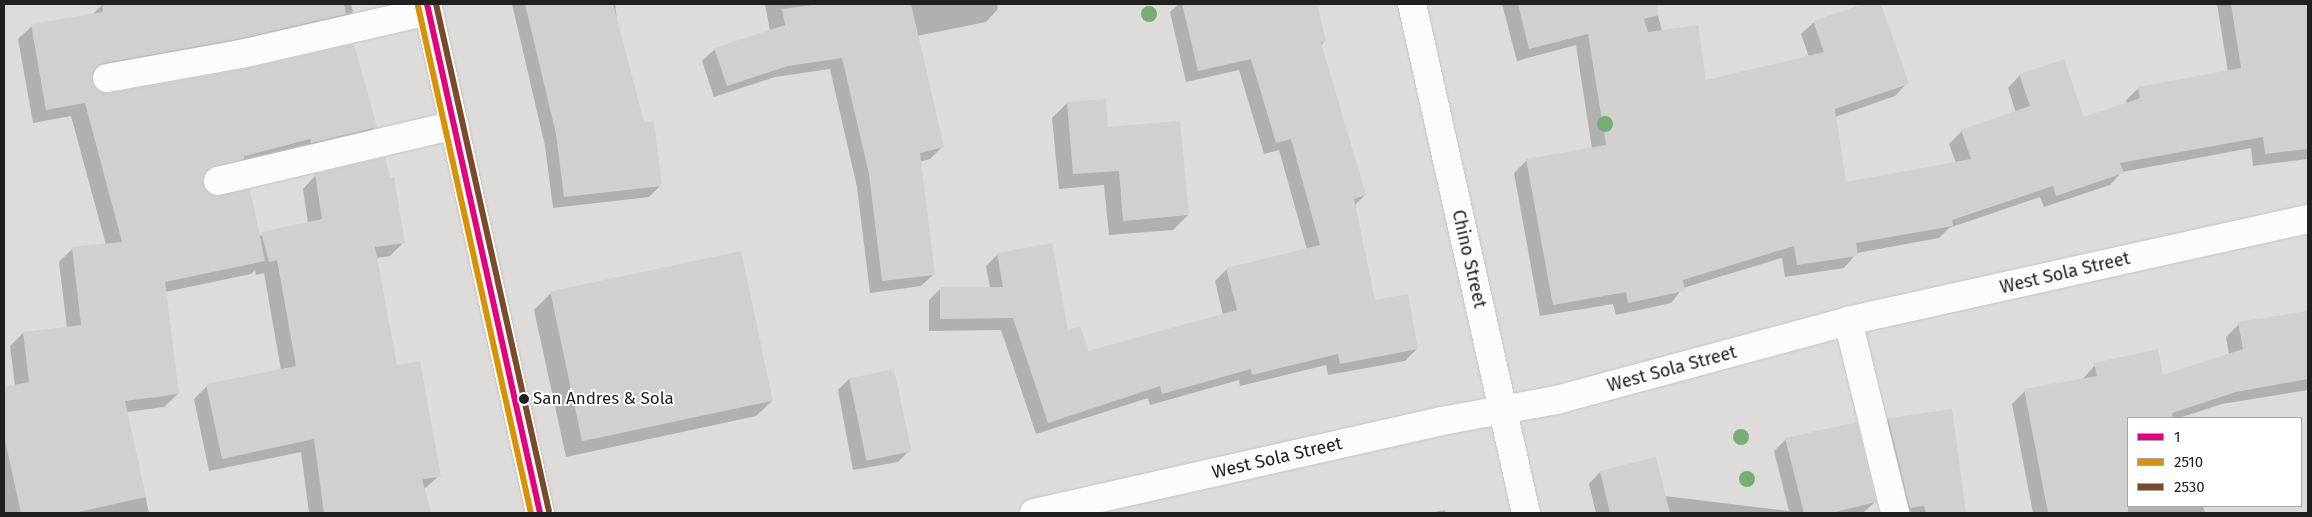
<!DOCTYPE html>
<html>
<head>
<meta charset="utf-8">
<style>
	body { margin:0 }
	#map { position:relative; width:2312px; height:517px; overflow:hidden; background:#eeece9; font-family:"Fira Sans",sans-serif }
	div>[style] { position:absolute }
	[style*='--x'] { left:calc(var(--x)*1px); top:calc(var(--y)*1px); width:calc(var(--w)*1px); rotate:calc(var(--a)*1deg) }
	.residential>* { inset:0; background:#dddcda }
	.shadow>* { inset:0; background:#0003 }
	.building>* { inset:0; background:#d2d0ce; transform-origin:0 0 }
	.roads { filter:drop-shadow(0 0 1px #c4c3c1) drop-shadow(0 0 1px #c4c3c1) }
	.minor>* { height:28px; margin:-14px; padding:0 14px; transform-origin:14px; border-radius:14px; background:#fcfcfc }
	.bus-1>* { height:6px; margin:-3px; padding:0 3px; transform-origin:3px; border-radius:3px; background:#e5007d }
	.bus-2>* { height:6px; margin:-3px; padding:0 3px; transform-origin:3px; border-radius:3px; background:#d79205 }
	.bus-3>* { height:6px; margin:-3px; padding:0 3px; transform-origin:3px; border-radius:3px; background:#7a4b2a }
	.trees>* { width:16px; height:16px; margin:-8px; border-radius:50%; background:#76ad72 }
	.dots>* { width:14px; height:14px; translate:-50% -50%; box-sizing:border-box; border:2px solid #fff; border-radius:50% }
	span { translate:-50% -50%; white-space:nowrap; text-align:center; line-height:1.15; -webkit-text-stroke:4px #fff; paint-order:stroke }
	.bus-label { font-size:17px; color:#202020 }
	.left { translate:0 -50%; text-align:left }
	.street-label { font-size:18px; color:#202020 }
	.frame { position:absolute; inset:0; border:5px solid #202020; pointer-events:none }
	.legend { position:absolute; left:2127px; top:417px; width:175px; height:90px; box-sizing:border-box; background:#fff; border:1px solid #a6a6a6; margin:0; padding:6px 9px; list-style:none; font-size:15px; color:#202020 }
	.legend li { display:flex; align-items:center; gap:10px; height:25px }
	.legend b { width:25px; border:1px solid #a6a6a6 }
</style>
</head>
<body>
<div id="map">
	<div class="residential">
		<div style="clip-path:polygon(evenodd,4px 4px,2308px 4px,2308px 513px,4px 513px,4px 4px,2128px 418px,2301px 418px,2301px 506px,2128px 506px,2128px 418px)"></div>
	</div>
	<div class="shadow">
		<div style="clip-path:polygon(103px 4px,351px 4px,353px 12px,339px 25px,223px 52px,92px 75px,94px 89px,110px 95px,375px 127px,362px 140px,229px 172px,203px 180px,201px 184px,259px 236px,308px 223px,303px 189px,316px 175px,404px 242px,390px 256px,376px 258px,396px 367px,439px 476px,423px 490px,430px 513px,309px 513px,301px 452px,209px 471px,194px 399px,207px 386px,281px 370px,264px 273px,256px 275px,255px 270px,251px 274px,165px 292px,178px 394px,164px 407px,126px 412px,149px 513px,5px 513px,4px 388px,15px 386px,10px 346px,23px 333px,67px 328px,59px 262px,72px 249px,106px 245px,71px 116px,33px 123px,18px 39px,32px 26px,92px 15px)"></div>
		<div style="clip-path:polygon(512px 4px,615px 4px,618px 30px,661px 185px,649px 197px,553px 208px,545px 146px)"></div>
		<div style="clip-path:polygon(765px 4px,997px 4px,998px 9px,986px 22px,917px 36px,942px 147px,930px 159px,919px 162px,934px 274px,921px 286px,870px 293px,857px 187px,830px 69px,775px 77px,714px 97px,702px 61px,715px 49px,770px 31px)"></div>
		<div style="clip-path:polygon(1179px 4px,1316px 4px,1325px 41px,1321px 45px,1365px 195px,1355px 205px,1374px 302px,1417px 349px,1405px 361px,1328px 375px,1326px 365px,1240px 386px,1239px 380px,1150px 405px,1148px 398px,1036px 434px,1001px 330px,929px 331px,929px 300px,941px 288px,990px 288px,986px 266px,998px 254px,1088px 353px,1223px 315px,1215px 281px,1227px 269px,1307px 250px,1279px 150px,1264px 154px,1239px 70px,1186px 82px,1170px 12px)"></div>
		<div style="clip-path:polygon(1502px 4px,1655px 4px,1662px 31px,1705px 82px,1809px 57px,1801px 34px,1814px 22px,1868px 4px,1880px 4px,1907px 83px,1895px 96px,1835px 117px,1845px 183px,1956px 163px,1949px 144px,1962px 131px,2016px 113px,2008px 88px,2020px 75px,2083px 118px,2127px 104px,2126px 100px,2139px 88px,2228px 72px,2217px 4px,2308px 4px,2308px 159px,2253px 166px,2251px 148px,2122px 172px,2110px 185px,2044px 207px,2040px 197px,1949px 228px,1939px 238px,1857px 253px,1844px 268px,1785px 277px,1782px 258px,1683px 288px,1671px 303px,1616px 315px,1613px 304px,1540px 316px,1514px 173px,1527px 160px,1592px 149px,1576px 45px,1517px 61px)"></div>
		<div style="clip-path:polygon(1067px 103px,1107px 128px,1188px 215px,1173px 230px,1109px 235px,1104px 185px,1059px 189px,1052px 118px)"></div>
		<div style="clip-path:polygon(551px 293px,773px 400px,756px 416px,566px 457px,534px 310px)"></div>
		<div style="clip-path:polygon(2308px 312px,2308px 390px,2222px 404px,2179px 418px,2128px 418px,2128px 506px,2203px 506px,2205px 513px,2033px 513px,2012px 404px,2025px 391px,2082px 380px,2095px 365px,2162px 376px,2229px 354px,2226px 337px,2239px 324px)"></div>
		<div style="clip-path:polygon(849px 379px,910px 450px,898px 462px,853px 470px,838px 390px)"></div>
		<div style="clip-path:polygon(1888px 419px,1952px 512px,1897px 513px,1877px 430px)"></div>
		<div style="clip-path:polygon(1786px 439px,1875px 502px,1863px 513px,1596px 513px,1589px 484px,1600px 472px,1665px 496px,1789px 511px,1774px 451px)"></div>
		<div style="clip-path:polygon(1445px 510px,1446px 513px,1429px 513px)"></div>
	</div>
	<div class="building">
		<div style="clip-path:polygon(102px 4px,344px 4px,346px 14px,238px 39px,104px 63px,93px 72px,92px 81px,101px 92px,110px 93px,244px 69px,354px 44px,377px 127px,311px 143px,310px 139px,244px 156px,244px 159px,207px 170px,203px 184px,213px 196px,250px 189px,265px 261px,165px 282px,179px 394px,125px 401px,146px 497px,74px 513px,21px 513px,4px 436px,4px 387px,29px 382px,23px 332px,81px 325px,72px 247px,122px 242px,85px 103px,46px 110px,31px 24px,103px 12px)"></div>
		<div style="clip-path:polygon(525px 4px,613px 4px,644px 122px,654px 121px,662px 186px,564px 197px,556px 134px)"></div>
		<div style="clip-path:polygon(820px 4px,911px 4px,944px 147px,920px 153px,935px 275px,882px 281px,869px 174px,842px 58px,788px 66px,727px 86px,714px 48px,785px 25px,782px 9px)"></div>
		<div style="clip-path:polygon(1182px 4px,1317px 4px,1326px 41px,1321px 43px,1366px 195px,1354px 199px,1375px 300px,1408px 294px,1418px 349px,1340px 364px,1338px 354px,1252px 375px,1251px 369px,1162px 394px,1160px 386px,1048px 423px,1013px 318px,940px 319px,940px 287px,1003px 287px,997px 253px,1052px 243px,1068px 330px,1080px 326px,1088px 351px,1237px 310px,1226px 268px,1320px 245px,1291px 139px,1276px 143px,1251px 59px,1198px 71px)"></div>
		<div style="clip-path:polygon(1518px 4px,1657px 4px,1659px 15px,1644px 19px,1648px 32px,1698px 25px,1706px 80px,1824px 52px,1813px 21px,1864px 4px,1881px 4px,1909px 84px,1835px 109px,1846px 182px,1971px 159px,1961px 130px,2030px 106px,2019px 74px,2064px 59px,2084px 117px,2140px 98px,2138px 87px,2241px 68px,2231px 4px,2308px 4px,2308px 149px,2265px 154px,2263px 137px,2120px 163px,2124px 173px,2056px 196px,2053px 186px,1952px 220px,1953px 226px,1856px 243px,1858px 256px,1797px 265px,1794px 246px,1683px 280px,1685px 291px,1628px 303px,1626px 292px,1553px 305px,1526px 159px,1606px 145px,1588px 34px,1529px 49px)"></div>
		<div style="clip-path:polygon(1106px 99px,1108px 127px,1180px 121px,1189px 215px,1123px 221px,1119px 171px,1073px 174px,1067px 102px)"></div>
		<div style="clip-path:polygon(385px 157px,390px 178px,394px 177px,405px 243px,375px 247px,397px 365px,420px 361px,441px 477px,422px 479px,431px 513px,324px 513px,314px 439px,222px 459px,206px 384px,296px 366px,277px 260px,269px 262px,261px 232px,322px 219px,315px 174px)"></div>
		<div style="left:741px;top:251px;width:153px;height:195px;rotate:78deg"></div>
		<div style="clip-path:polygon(2308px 311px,2308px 379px,2236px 392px,2172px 413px,2173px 418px,2128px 418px,2128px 513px,2048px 513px,2024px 389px,2097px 376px,2094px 363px,2158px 349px,2163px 375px,2243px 349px,2238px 322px)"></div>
		<div style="left:894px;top:369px;width:84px;height:46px;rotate:78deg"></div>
		<div style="clip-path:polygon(1952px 409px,1966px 513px,1926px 513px,1924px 506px,1910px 508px,1888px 418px)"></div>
		<div style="clip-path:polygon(1857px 422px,1876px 502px,1831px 513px,1804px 513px,1785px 438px)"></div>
		<div style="clip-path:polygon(1656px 457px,1670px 513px,1610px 513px,1600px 471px)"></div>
	</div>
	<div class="roads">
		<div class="minor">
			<div style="--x:427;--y:4;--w:521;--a:77.48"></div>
			<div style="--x:1412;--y:4;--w:522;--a:77.38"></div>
			<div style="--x:107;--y:78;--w:136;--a:-10.2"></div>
			<div style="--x:241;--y:54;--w:192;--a:-12.9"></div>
			<div style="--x:218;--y:181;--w:243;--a:-13.3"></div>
			<div style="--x:1848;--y:321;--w:198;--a:76.2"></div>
			<div style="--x:1034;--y:513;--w:418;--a:-12.7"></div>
			<div style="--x:1442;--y:421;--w:116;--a:-10.4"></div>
			<div style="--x:1556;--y:400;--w:302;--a:-15.1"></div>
			<div style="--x:1848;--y:321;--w:471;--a:-12.5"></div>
		</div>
	</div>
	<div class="bus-1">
		<div style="--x:427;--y:4;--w:521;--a:77.48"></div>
	</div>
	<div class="bus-2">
		<div style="--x:418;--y:6;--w:519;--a:77.44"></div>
	</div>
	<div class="bus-3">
		<div style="--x:436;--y:4;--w:519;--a:77.44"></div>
	</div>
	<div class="trees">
		<div style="left:1149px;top:14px"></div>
		<div style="left:1605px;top:124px"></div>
		<div style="left:1741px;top:437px"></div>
		<div style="left:1747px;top:479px"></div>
	</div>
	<div class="dots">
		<div style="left:524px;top:399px;background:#202020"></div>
	</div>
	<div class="bus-label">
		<span class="left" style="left:533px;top:399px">San Andres &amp; Sola</span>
	</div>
	<div class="street-label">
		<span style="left:1469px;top:259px;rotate:77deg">Chino Street</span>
		<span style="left:2065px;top:273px;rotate:-13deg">West Sola Street</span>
		<span style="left:1672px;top:369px;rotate:-15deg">West Sola Street</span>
		<span style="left:1277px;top:458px;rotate:-13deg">West Sola Street</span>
	</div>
	<div class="frame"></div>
	<ul class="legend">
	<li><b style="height:6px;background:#e5007d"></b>1</li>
	<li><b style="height:6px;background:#d79205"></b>2510</li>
	<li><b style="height:6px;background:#7a4b2a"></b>2530</li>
	</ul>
</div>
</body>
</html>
